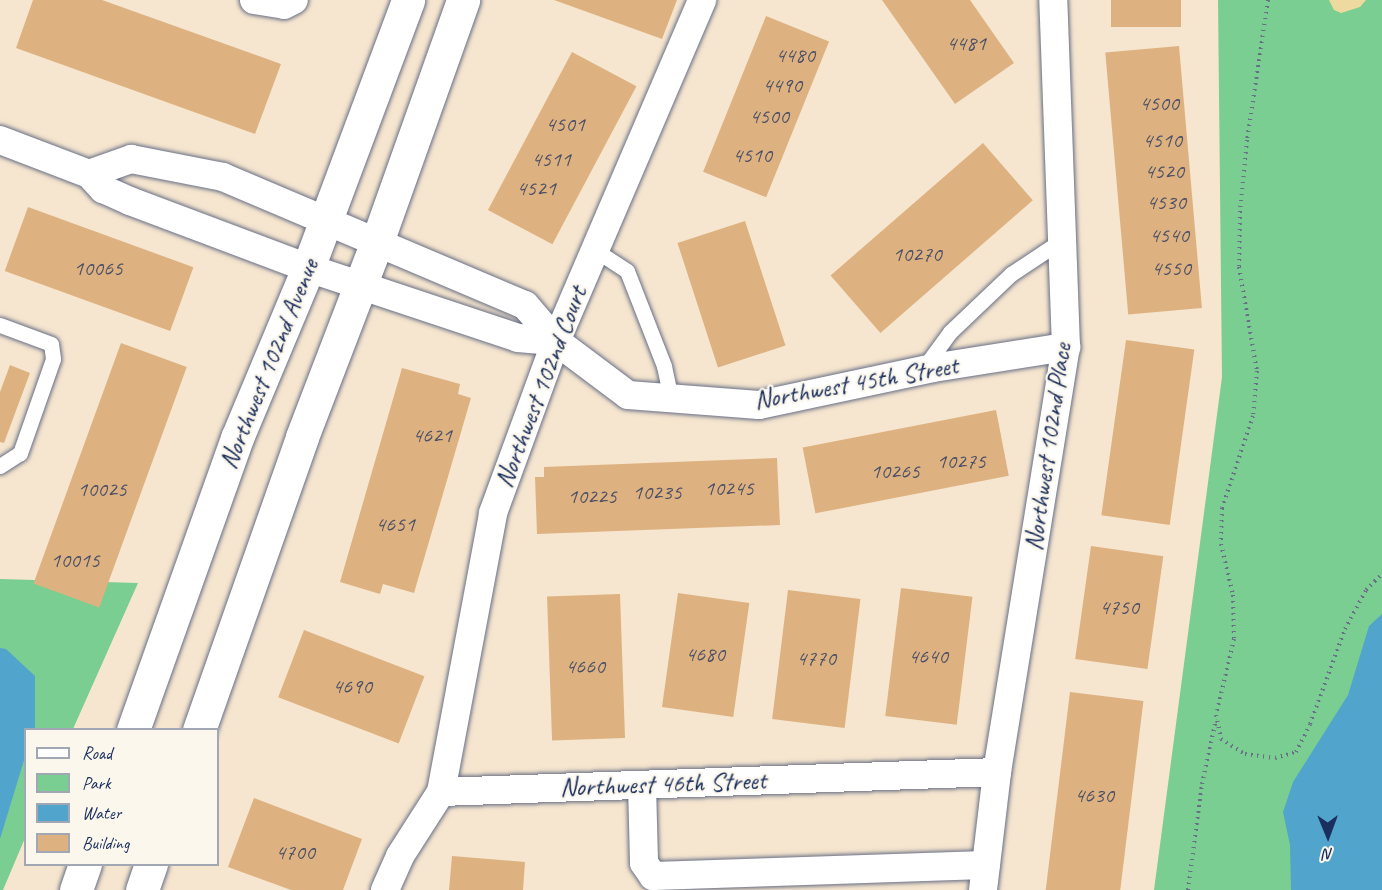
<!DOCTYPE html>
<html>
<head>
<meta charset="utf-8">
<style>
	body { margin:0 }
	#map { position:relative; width:1382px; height:890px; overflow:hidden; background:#f6e6cf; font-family:Caveat,sans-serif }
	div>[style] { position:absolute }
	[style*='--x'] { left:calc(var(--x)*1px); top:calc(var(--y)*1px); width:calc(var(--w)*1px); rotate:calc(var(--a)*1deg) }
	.green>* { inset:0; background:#7ace91 }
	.sand>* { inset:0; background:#eeda9e }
	.water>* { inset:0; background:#51a4cc }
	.building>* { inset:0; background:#deb280; transform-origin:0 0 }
	.path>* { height:4px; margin-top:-2px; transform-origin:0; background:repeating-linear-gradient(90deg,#686f86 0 1.5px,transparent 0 6px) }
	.roads { filter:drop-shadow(0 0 2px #686f86) drop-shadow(0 0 2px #686f86) }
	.service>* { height:15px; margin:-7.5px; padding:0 7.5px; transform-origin:7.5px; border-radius:7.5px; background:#fff }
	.minor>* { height:28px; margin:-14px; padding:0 14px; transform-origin:14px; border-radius:14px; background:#fff }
	.tertiary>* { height:33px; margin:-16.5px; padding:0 16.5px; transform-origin:16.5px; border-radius:16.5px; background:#fff }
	span { translate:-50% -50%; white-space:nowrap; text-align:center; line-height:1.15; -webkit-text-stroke:4.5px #fbf7ec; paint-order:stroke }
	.number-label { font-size:22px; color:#4c5066 }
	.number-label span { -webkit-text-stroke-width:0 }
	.street-label { font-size:26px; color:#1b2f5e }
	.legend { position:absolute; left:24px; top:728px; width:195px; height:138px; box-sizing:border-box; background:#fbf7ec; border:2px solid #a1a7b3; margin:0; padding:8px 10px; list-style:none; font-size:18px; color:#1b2f5e }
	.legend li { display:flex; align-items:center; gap:12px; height:30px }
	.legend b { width:30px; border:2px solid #a1a7b3 }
	.north { position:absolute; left:1298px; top:806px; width:60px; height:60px; -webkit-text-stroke:4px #fbf7ec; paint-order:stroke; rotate:179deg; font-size:16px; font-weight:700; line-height:24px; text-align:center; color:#1b2f5e }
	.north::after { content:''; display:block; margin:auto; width:21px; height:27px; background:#1b2f5e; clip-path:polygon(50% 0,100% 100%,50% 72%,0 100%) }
</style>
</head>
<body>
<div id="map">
	<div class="green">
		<div style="clip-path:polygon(1218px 0,1382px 0,1382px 890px,1154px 890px,1222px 377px)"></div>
		<div style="clip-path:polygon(0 579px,138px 583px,73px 729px,26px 730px,25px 838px,3px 890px,0 890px)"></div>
	</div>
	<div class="sand">
		<div style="clip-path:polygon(1329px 0,1366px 0,1360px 7px,1341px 13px,1334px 10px)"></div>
	</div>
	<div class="water">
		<div style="clip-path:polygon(1382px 614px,1382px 890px,1291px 890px,1290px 845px,1283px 812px,1293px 782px,1348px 695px,1369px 626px)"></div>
		<div style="clip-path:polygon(0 648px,6px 649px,35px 676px,35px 727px,34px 729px,26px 730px,25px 757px,0 839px)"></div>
	</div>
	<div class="building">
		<div style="clip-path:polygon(33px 0,102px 0,281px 64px,255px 134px,16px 48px)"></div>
		<div style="clip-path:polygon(554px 0,677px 0,662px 39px)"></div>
		<div style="clip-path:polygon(882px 0,970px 0,1014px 63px,955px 104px)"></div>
		<div style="left:1111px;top:0;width:70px;height:27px"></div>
		<div style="left:766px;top:16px;width:68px;height:168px;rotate:22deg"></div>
		<div style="left:1179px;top:46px;width:263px;height:74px;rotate:85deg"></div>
		<div style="left:572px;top:52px;width:73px;height:179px;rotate:28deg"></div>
		<div style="left:983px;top:143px;width:76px;height:202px;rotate:49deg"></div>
		<div style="left:28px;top:207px;width:176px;height:68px;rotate:20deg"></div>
		<div style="left:745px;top:221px;width:131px;height:71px;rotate:72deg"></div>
		<div style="left:1126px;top:340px;width:69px;height:177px;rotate:8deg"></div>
		<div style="left:121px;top:343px;width:70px;height:256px;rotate:20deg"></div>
		<div style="clip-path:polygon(10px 365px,30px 373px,4px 443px,0 442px,0 392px)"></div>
		<div style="clip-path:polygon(402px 368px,460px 384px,458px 394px,471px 398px,414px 593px,383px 584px,380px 594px,340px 582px)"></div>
		<div style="left:996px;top:410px;width:67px;height:197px;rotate:79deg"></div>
		<div style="clip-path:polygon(777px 458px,780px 525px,537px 534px,535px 477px,544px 477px,544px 467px)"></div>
		<div style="left:1091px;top:546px;width:73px;height:114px;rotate:8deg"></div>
		<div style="left:901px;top:588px;width:72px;height:129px;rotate:7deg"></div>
		<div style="left:788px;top:590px;width:73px;height:130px;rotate:7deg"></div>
		<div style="left:678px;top:593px;width:72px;height:115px;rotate:8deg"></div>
		<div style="left:620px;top:594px;width:144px;height:73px;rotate:88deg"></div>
		<div style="left:304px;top:630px;width:129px;height:72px;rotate:21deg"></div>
		<div style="left:1070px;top:692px;width:74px;height:200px;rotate:7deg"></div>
		<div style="clip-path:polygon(254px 798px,362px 839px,343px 890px,291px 890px,228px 867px)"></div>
		<div style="clip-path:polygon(452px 856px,525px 862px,523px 890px,449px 890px)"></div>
	</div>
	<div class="path">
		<div style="--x:1268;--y:0;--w:142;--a:98.5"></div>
		<div style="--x:1247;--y:140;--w:71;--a:95.6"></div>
		<div style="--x:1240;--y:211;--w:56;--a:91"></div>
		<div style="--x:1239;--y:267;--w:106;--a:80.2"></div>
		<div style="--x:1257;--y:371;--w:45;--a:95.1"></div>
		<div style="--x:1253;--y:416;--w:97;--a:108.6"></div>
		<div style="--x:1222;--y:508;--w:36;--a:92"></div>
		<div style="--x:1221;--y:544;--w:52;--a:76.8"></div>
		<div style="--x:1233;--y:595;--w:44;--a:88.7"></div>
		<div style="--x:1234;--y:639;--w:78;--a:103.3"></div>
		<div style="--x:1216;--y:715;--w:25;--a:78"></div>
		<div style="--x:1221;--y:739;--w:28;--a:32"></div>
		<div style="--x:1245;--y:754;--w:30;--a:8"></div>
		<div style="--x:1275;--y:758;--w:22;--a:-16"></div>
		<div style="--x:1296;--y:752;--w:31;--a:-63"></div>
		<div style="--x:1310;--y:724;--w:101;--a:-69.8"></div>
		<div style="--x:1345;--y:629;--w:44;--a:-61.7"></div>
		<div style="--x:1366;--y:590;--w:23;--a:-45"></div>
		<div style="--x:1188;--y:890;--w:107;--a:-82.5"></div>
		<div style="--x:1202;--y:784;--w:66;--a:-77.8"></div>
	</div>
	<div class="roads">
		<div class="service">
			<div style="--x:595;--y:250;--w:38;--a:33"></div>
			<div style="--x:627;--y:271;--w:102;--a:68.7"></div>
			<div style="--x:664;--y:366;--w:33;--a:78"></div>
			<div style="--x:0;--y:325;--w:54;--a:20.4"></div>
			<div style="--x:51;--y:344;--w:15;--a:82"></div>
			<div style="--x:53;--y:359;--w:100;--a:109.3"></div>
			<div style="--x:20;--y:453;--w:24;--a:147"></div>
			<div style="--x:923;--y:369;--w:46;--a:-53.9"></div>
			<div style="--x:950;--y:332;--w:84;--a:-43.6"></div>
			<div style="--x:1011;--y:274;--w:61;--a:-33.7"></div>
		</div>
		<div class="minor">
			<div style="--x:254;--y:0;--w:30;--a:9"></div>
			<div style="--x:284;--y:5;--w:11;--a:-27"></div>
			<div style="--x:0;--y:140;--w:95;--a:20.9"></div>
			<div style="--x:89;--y:174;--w:21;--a:47"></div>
			<div style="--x:103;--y:189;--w:30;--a:24"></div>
			<div style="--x:130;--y:201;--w:190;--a:20.6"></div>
			<div style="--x:308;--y:268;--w:221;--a:18.4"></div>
			<div style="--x:518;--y:338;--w:38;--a:5"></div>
			<div style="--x:89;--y:174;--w:45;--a:-19.7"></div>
			<div style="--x:131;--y:159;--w:94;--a:11.1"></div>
			<div style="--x:223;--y:177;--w:328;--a:23"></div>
			<div style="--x:525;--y:305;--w:48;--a:49.3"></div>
			<div style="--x:556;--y:341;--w:90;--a:36.9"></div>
			<div style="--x:628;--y:395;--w:131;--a:4.4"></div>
			<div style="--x:759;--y:405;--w:178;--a:-12"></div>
			<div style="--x:933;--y:368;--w:135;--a:-9"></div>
			<div style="--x:642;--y:785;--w:78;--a:88.5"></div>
			<div style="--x:644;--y:863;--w:16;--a:55"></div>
			<div style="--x:653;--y:876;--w:333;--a:-1.9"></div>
			<div style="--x:441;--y:792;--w:284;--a:-79.4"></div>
			<div style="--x:493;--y:513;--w:183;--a:-69.9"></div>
			<div style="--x:556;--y:341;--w:371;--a:-66.8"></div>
			<div style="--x:385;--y:890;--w:37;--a:-66"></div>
			<div style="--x:400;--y:856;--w:76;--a:-57.4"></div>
			<div style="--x:441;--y:792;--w:556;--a:-2.06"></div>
			<div style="--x:983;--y:890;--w:119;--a:-83.2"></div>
			<div style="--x:997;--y:772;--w:431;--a:-80.8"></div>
			<div style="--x:1066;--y:347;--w:347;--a:-92.1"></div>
		</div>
		<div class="tertiary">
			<div style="--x:133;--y:730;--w:310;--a:-70.4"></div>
			<div style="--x:237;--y:438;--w:184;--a:-67.3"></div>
			<div style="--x:308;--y:268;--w:286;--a:-69.5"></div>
			<div style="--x:199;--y:730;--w:311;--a:-70.6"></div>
			<div style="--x:302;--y:437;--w:209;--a:-69"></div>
			<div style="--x:377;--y:242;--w:257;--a:-70.4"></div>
			<div style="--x:76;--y:890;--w:28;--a:-71"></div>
			<div style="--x:142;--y:890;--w:28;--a:-71"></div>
		</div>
	</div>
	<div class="number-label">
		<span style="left:966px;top:44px">4481</span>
		<span style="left:795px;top:56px">4480</span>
		<span style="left:782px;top:86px">4490</span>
		<span style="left:1159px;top:104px">4500</span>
		<span style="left:769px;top:117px">4500</span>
		<span style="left:565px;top:125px">4501</span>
		<span style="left:1162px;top:141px">4510</span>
		<span style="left:752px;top:156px">4510</span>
		<span style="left:551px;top:160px">4511</span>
		<span style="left:1164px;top:172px">4520</span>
		<span style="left:536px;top:189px">4521</span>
		<span style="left:1166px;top:203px">4530</span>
		<span style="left:1169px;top:236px">4540</span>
		<span style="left:917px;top:255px">10270</span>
		<span style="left:98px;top:269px">10065</span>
		<span style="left:1171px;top:269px">4550</span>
		<span style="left:432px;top:436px">4621</span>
		<span style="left:961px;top:462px">10275</span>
		<span style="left:895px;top:472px">10265</span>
		<span style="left:729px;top:489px">10245</span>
		<span style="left:102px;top:490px">10025</span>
		<span style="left:657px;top:493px">10235</span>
		<span style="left:592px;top:497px">10225</span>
		<span style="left:395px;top:525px">4651</span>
		<span style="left:75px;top:561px">10015</span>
		<span style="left:1119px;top:608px">4750</span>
		<span style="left:705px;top:655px">4680</span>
		<span style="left:928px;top:657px">4640</span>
		<span style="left:816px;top:659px">4770</span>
		<span style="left:585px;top:667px">4660</span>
		<span style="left:352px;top:687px">4690</span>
		<span style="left:1094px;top:796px">4630</span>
		<span style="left:295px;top:853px">4700</span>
	</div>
	<div class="street-label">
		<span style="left:269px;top:364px;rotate:-68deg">Northwest 102nd Avenue</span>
		<span style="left:856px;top:383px;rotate:-10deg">Northwest 45th Street</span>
		<span style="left:541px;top:387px;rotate:-69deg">Northwest 102nd Court</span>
		<span style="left:1048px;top:447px;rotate:-82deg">Northwest 102nd Place</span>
		<span style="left:663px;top:784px;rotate:-2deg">Northwest 46th Street</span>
	</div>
	<ul class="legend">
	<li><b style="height:8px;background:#fff"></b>Road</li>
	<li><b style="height:16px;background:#7ace91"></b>Park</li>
	<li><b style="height:16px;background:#51a4cc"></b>Water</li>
	<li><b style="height:16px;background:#deb280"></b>Building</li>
	</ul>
	<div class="north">N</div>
</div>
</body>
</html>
